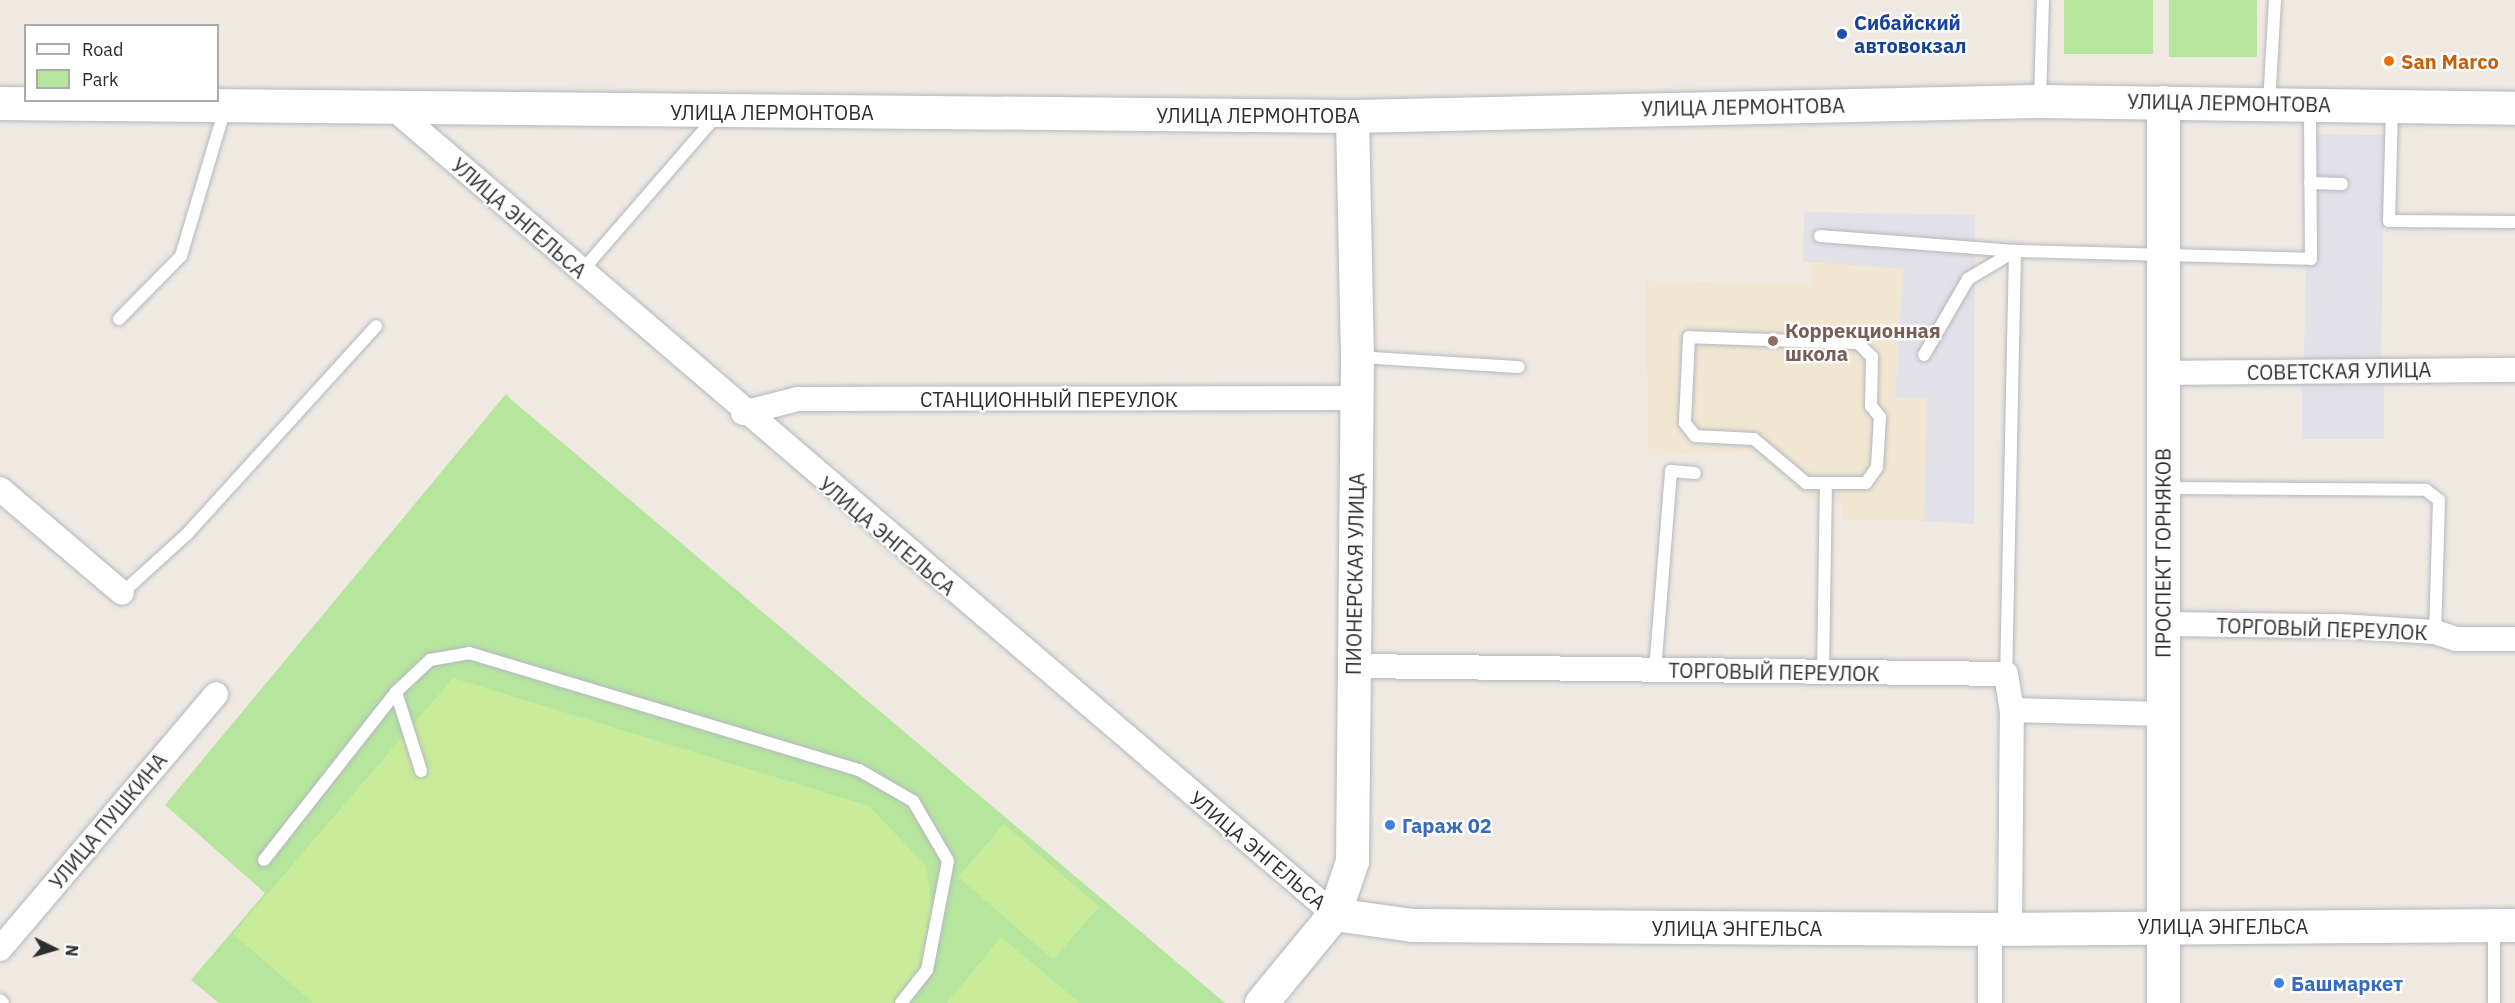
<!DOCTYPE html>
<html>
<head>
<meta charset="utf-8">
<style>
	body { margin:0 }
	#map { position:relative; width:2515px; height:1003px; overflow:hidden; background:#efe9e1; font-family:"IBM Plex Sans",sans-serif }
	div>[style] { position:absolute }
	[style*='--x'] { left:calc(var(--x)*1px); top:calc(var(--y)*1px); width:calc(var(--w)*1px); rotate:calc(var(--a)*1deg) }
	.industrial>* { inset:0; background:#e3e1e8; transform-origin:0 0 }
	.education>* { inset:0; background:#f0e6d1 }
	.green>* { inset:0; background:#b6e59e; transform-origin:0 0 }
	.pitch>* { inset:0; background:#c9ec9a; transform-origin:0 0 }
	.roads { filter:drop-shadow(0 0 2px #b4b7c1) drop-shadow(0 0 2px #b4b7c1) }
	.lane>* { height:12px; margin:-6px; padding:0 6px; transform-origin:6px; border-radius:6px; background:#fff }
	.street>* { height:24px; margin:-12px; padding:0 12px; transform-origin:12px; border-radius:12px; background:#fff }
	.secondary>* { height:33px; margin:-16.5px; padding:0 16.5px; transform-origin:16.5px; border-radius:16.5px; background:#fff }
	.dots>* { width:16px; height:16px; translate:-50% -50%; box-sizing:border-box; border:3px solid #fff; border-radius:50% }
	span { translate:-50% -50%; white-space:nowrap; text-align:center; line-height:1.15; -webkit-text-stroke:4.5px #fff; paint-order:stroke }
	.transit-label { font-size:20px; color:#164399; font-weight:700 }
	.left { translate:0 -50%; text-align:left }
	.food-label { font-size:20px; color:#c56008; font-weight:700 }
	.street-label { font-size:20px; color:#2e2e2e }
	.education-label { font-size:20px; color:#785e54; font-weight:700 }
	.shop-label { font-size:20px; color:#366cbe; font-weight:700 }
	.legend { position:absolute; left:24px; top:24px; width:195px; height:78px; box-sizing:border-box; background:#fff; border:2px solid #ababab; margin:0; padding:8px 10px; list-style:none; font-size:18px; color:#2e2e2e }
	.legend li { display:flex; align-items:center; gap:12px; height:30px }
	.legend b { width:30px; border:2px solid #ababab }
	.north { position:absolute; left:24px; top:919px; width:60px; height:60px; -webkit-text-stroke:4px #fff; paint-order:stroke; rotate:95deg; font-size:16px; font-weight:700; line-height:24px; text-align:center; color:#2e2e2e }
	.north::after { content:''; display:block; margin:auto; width:21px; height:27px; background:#2e2e2e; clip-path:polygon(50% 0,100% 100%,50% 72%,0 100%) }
</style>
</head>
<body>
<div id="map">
	<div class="industrial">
		<div style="left:2308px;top:134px;width:77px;height:226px;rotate:1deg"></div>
		<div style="clip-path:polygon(1804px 212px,1975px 215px,1974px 524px,1924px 521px,1926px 399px,1895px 397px,1903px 269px,1803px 262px)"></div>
		<div style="left:2302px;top:384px;width:82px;height:55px"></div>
	</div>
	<div class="education">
		<div style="clip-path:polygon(1812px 262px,1903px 269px,1895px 397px,1926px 399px,1924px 521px,1842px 521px,1842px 502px,1813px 501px,1754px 452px,1648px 455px,1646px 281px,1811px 284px)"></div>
	</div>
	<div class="green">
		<div style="left:2064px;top:0;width:89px;height:54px"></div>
		<div style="left:2169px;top:0;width:88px;height:57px"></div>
		<div style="clip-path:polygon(506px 394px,513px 401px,1225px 1003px,219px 1003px,191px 980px,265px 893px,165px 805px)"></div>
	</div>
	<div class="pitch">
		<div style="clip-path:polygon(453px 678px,869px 806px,926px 866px,939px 956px,899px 1003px,313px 1003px,233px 934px)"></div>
		<div style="left:1004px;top:824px;width:126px;height:70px;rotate:41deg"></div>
		<div style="clip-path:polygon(1001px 937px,1080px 1003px,947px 1003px)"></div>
	</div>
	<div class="roads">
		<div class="lane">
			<div style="--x:2040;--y:100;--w:100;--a:-88.3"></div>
			<div style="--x:2269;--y:104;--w:104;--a:-86.7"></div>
			<div style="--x:2392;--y:107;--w:114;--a:91.5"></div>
			<div style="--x:2389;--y:221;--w:126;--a:0.5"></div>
			<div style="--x:2310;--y:183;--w:32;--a:2"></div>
			<div style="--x:1820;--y:236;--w:196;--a:4.4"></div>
			<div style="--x:2015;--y:251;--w:423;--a:91.2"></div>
			<div style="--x:581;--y:272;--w:209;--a:-49.1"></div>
			<div style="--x:119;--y:319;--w:88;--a:-45.5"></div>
			<div style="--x:181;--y:256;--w:154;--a:-73.4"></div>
			<div style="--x:1924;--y:355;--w:88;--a:-59.9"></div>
			<div style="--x:1968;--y:279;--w:55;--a:-30.8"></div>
			<div style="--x:2015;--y:251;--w:296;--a:1.5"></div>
			<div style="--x:2311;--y:259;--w:153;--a:-90.4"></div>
			<div style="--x:1359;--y:357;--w:160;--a:3.6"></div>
			<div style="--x:2164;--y:488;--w:262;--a:0.4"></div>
			<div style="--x:2426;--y:490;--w:16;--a:38"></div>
			<div style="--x:2439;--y:500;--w:132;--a:91.7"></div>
			<div style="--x:122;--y:593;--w:88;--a:-42.2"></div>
			<div style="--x:187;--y:534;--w:281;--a:-47.7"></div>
			<div style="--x:1655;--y:671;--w:201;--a:-85.4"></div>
			<div style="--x:1671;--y:471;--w:24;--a:5"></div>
			<div style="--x:1823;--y:672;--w:189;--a:-89.1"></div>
			<div style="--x:1826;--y:483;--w:40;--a:0"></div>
			<div style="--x:1866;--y:483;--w:19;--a:-55"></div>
			<div style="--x:1877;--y:467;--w:50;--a:-86.6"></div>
			<div style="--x:1880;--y:417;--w:14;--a:-129"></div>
			<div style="--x:1871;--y:406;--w:49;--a:-88.8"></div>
			<div style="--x:1872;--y:357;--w:20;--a:-135"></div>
			<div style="--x:1858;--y:343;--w:169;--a:-178"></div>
			<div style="--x:1689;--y:337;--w:86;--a:92.7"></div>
			<div style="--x:1685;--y:423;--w:16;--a:52"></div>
			<div style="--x:1695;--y:436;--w:59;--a:2.9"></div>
			<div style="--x:1754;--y:439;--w:68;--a:40.2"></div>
			<div style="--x:1806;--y:483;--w:20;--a:0"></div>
			<div style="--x:396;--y:692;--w:83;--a:72.4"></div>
			<div style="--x:264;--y:860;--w:214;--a:-51.8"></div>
			<div style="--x:396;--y:692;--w:47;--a:-43.3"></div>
			<div style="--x:430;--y:660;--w:40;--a:-10"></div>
			<div style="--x:469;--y:653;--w:407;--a:16.7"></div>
			<div style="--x:859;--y:770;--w:62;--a:29.9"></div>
			<div style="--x:913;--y:801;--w:69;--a:59.7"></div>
			<div style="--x:948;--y:861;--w:111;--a:100.9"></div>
			<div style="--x:927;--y:970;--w:42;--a:128.2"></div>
			<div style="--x:2494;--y:926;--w:77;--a:90"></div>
			<div style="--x:0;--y:1000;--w:4;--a:45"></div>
		</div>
		<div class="street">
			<div style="--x:394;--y:109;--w:1238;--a:40.58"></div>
			<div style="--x:2163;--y:373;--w:352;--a:-0.5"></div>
			<div style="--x:743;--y:413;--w:57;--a:-14.3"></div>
			<div style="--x:798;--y:399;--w:559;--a:-0.1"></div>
			<div style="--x:0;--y:489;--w:160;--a:40.4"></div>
			<div style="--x:2163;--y:624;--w:176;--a:0.7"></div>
			<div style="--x:2339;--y:626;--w:96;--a:3.6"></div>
			<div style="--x:2435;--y:632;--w:22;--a:18"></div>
			<div style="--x:2456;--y:639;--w:59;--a:0"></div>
			<div style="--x:1355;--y:666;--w:651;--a:0.7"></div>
			<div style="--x:2006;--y:674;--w:36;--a:81"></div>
			<div style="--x:2012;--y:710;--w:151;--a:1.5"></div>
			<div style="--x:1990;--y:929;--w:74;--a:90"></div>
			<div style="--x:2010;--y:929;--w:219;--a:-89.5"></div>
			<div style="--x:0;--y:949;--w:334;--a:-49.7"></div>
		</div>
		<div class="secondary">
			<div style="--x:2163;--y:102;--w:901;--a:90"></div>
			<div style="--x:0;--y:103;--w:1352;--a:0.55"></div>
			<div style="--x:1352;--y:116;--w:688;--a:-1.25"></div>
			<div style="--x:2040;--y:101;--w:475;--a:0.8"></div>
			<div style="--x:1334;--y:914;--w:79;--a:8"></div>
			<div style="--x:1412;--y:925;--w:578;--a:0.4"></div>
			<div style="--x:1990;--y:929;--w:525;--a:-0.44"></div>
			<div style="--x:1261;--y:1003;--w:115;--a:-50.6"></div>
			<div style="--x:1334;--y:914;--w:56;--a:-71.2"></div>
			<div style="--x:1352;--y:861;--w:504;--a:-89.43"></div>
			<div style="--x:1357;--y:357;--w:241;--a:-91.2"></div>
		</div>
	</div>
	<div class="dots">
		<div style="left:1842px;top:34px;background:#1a4fb4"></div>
		<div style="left:2389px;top:61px;background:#e8710a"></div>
		<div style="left:1773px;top:341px;background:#8d6e63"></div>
		<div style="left:1390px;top:825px;background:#3f7fe0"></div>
		<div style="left:2279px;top:983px;background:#3f7fe0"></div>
	</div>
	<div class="transit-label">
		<span class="left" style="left:1854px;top:34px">Сибайский<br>автовокзал</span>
	</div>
	<div class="food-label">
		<span class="left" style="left:2401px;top:61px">San Marco</span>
	</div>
	<div class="street-label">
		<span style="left:2229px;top:103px;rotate:1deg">УЛИЦА ЛЕРМОНТОВА</span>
		<span style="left:1743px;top:107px;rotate:-1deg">УЛИЦА ЛЕРМОНТОВА</span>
		<span style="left:772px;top:112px">УЛИЦА ЛЕРМОНТОВА</span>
		<span style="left:1258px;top:115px">УЛИЦА ЛЕРМОНТОВА</span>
		<span style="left:519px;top:218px;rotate:41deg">УЛИЦА ЭНГЕЛЬСА</span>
		<span style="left:2339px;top:371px;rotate:-1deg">СОВЕТСКАЯ УЛИЦА</span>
		<span style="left:1049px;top:399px">СТАНЦИОННЫЙ ПЕРЕУЛОК</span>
		<span style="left:887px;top:536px;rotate:40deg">УЛИЦА ЭНГЕЛЬСА</span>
		<span style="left:2163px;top:553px;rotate:-90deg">ПРОСПЕКТ ГОРНЯКОВ</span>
		<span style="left:1355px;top:574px;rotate:-89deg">ПИОНЕРСКАЯ УЛИЦА</span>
		<span style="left:2322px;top:629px;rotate:2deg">ТОРГОВЫЙ ПЕРЕУЛОК</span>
		<span style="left:1774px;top:672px;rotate:1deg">ТОРГОВЫЙ ПЕРЕУЛОК</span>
		<span style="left:108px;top:821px;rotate:-50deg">УЛИЦА ПУШКИНА</span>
		<span style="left:1258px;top:850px;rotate:40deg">УЛИЦА ЭНГЕЛЬСА</span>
		<span style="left:2223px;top:926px">УЛИЦА ЭНГЕЛЬСА</span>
		<span style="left:1737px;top:928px">УЛИЦА ЭНГЕЛЬСА</span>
	</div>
	<div class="education-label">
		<span class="left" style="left:1785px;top:342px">Коррекционная<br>школа</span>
	</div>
	<div class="shop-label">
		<span class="left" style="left:1402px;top:825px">Гараж 02</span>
		<span class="left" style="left:2291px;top:983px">Башмаркет</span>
	</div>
	<ul class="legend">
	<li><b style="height:8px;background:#fff"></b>Road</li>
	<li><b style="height:16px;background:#b6e59e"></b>Park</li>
	</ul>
	<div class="north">N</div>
</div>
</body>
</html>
